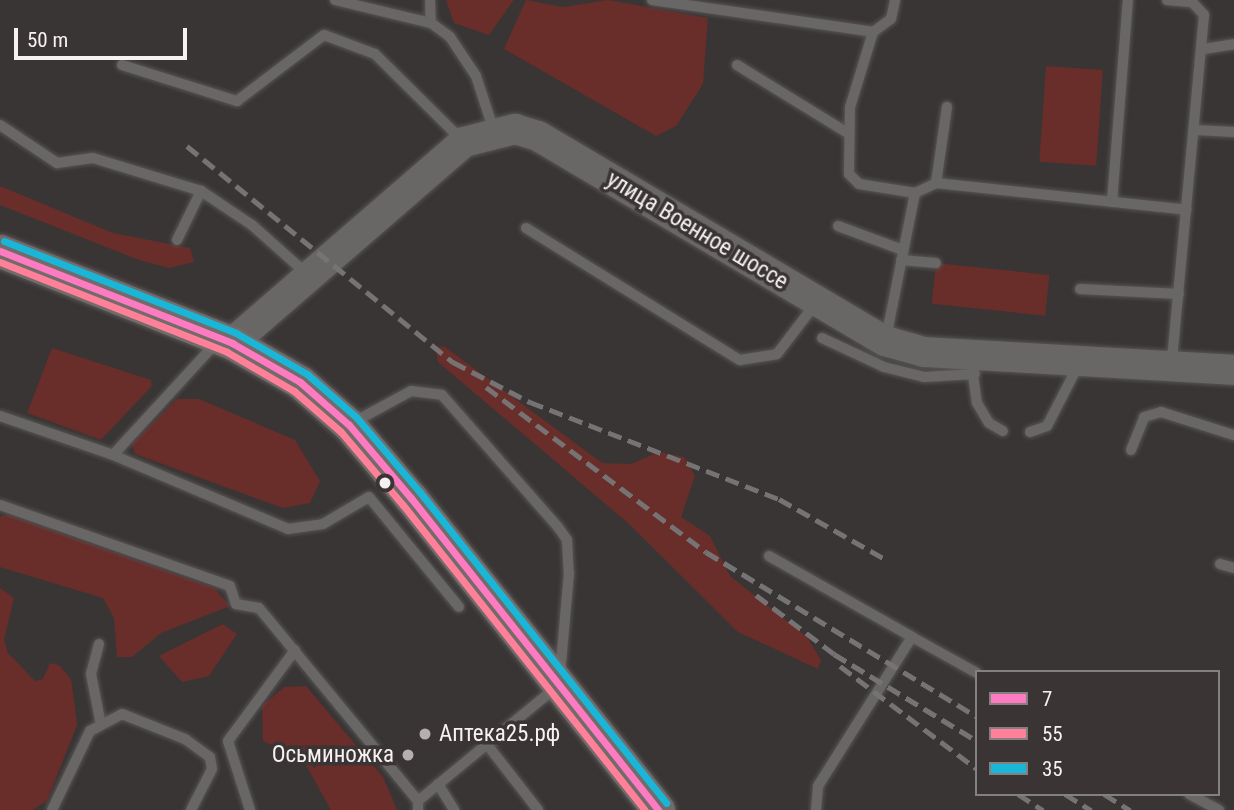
<!DOCTYPE html>
<html>
<head>
<meta charset="utf-8">
<style>
	body { margin:0 }
	#map { position:relative; width:1234px; height:810px; overflow:hidden; background:#393535; font-family:"Roboto Condensed",sans-serif }
	div>[style] { position:absolute }
	[style*='--x'] { left:calc(var(--x)*1px); top:calc(var(--y)*1px); width:calc(var(--w)*1px); rotate:calc(var(--a)*1deg) }
	.green>* { inset:0; background:#692d2a; transform-origin:0 0 }
	.roads { filter:drop-shadow(0 0 2px #585454) drop-shadow(0 0 2px #585454) }
	.lane>* { height:10px; margin:-5px; padding:0 5px; transform-origin:5px; border-radius:5px; background:#696766 }
	.secondary>* { height:30px; margin:-15px; padding:0 15px; transform-origin:15px; border-radius:15px; background:#696766 }
	.primary>* { height:33px; margin:-16.5px; padding:0 16.5px; transform-origin:16.5px; border-radius:16.5px; background:#726b6a }
	.rail>* { height:5px; margin-top:-2.5px; transform-origin:0; background:repeating-linear-gradient(90deg,#757373 0 14px,transparent 0 21px) }
	.bus-1>* { height:7px; margin:-3.5px; padding:0 3.5px; transform-origin:3.5px; border-radius:3.5px; background:#fe7ac1 }
	.bus-2>* { height:7px; margin:-3.5px; padding:0 3.5px; transform-origin:3.5px; border-radius:3.5px; background:#ff8098 }
	.bus-3>* { height:7px; margin:-3.5px; padding:0 3.5px; transform-origin:3.5px; border-radius:3.5px; background:#1ab6d8 }
	.dots>* { width:19px; height:19px; translate:-50% -50%; box-sizing:border-box; border:4px solid #3a3434; border-radius:50% }
	span { translate:-50% -50%; white-space:nowrap; text-align:center; line-height:1.15; -webkit-text-stroke:7px #3a3434; paint-order:stroke }
	.street-label { font-size:23px; color:#f6f2f2 }
	.poi-label { font-size:23px; color:#f6f2f2 }
	.left { translate:0 -50%; text-align:left }
	.right { translate:-100% -50%; text-align:right }
	.legend { position:absolute; left:975px; top:670px; width:245px; height:126px; box-sizing:border-box; background:#3a3434; border:2px solid #858080; margin:0; padding:9px 12px; list-style:none; font-size:21px; color:#f6f2f2 }
	.legend li { display:flex; align-items:center; gap:14px; height:35px }
	.legend b { width:35px; border:2px solid #858080 }
	.scale { position:absolute; left:14px; top:28px; width:173px; height:32px; box-sizing:border-box; border:4px solid #f6f2f2; border-top:0; padding-left:9px; font-size:21px; line-height:24px; white-space:nowrap; color:#f6f2f2; -webkit-text-stroke:5px #3a3434; paint-order:stroke }
</style>
</head>
<body>
<div id="map">
	<div class="green">
		<div style="clip-path:polygon(446px 0,513px 0,513px 1px,489px 35px,454px 23px)"></div>
		<div style="clip-path:polygon(526px 0,563px 7px,608px 0,708px 18px,703px 84px,676px 126px,656px 136px,504px 49px)"></div>
		<div style="left:1046px;top:66px;width:57px;height:96px;rotate:4deg"></div>
		<div style="clip-path:polygon(0 186px,113px 233px,190px 248px,194px 262px,169px 268px,139px 260px,0 205px)"></div>
		<div style="left:936px;top:263px;width:114px;height:41px;rotate:6deg"></div>
		<div style="clip-path:polygon(435px 346px,445px 347px,602px 463px,631px 464px,659px 452px,684px 457px,695px 476px,681px 517px,710px 536px,730px 576px,807px 637px,821px 660px,818px 669px,738px 632px,628px 523px,438px 362px)"></div>
		<div style="clip-path:polygon(52px 348px,151px 380px,152px 386px,101px 440px,27px 413px)"></div>
		<div style="clip-path:polygon(177px 399px,199px 399px,295px 440px,320px 481px,310px 503px,283px 508px,135px 454px,132px 444px)"></div>
		<div style="clip-path:polygon(9px 515px,214px 588px,230px 606px,161px 633px,132px 657px,117px 657px,114px 618px,103px 598px,0 567px,0 516px)"></div>
		<div style="clip-path:polygon(0 588px,14px 598px,4px 640px,8px 653px,35px 681px,43px 679px,50px 663px,59px 665px,71px 679px,75px 707px,77px 725px,47px 801px,32px 810px,0 810px)"></div>
		<div style="clip-path:polygon(223px 624px,237px 634px,209px 676px,182px 682px,159px 656px)"></div>
		<div style="clip-path:polygon(306px 686px,383px 777px,397px 810px,331px 810px,302px 758px,263px 741px,262px 706px,284px 687px)"></div>
	</div>
	<div class="roads">
		<div class="lane">
			<div style="--x:335;--y:0;--w:99;--a:13.5"></div>
			<div style="--x:431;--y:23;--w:24;--a:36"></div>
			<div style="--x:450;--y:37;--w:47;--a:56.3"></div>
			<div style="--x:476;--y:76;--w:58;--a:71.9"></div>
			<div style="--x:430;--y:0;--w:23;--a:88"></div>
			<div style="--x:652;--y:0;--w:223;--a:8.2"></div>
			<div style="--x:873;--y:32;--w:22;--a:-36"></div>
			<div style="--x:891;--y:19;--w:19;--a:-78"></div>
			<div style="--x:1167;--y:0;--w:25;--a:5"></div>
			<div style="--x:1192;--y:2;--w:18;--a:47"></div>
			<div style="--x:1204;--y:15;--w:349;--a:95.3"></div>
			<div style="--x:873;--y:32;--w:78;--a:107"></div>
			<div style="--x:850;--y:107;--w:67;--a:90.9"></div>
			<div style="--x:849;--y:174;--w:14;--a:45"></div>
			<div style="--x:859;--y:184;--w:57;--a:9.1"></div>
			<div style="--x:1204;--y:49;--w:30;--a:-9"></div>
			<div style="--x:122;--y:65;--w:121;--a:17.4"></div>
			<div style="--x:237;--y:101;--w:109;--a:-37.2"></div>
			<div style="--x:324;--y:35;--w:54;--a:20.4"></div>
			<div style="--x:375;--y:54;--w:122;--a:44.7"></div>
			<div style="--x:737;--y:65;--w:128;--a:31.6"></div>
			<div style="--x:0;--y:125;--w:69;--a:33.7"></div>
			<div style="--x:57;--y:163;--w:36;--a:-8"></div>
			<div style="--x:93;--y:158;--w:113;--a:17"></div>
			<div style="--x:201;--y:191;--w:61;--a:33.7"></div>
			<div style="--x:252;--y:225;--w:74;--a:41.7"></div>
			<div style="--x:1195;--y:130;--w:39;--a:3"></div>
			<div style="--x:936;--y:183;--w:252;--a:6.1"></div>
			<div style="--x:1112;--y:202;--w:203;--a:-85.5"></div>
			<div style="--x:838;--y:226;--w:69;--a:20.3"></div>
			<div style="--x:526;--y:228;--w:251;--a:31.7"></div>
			<div style="--x:740;--y:360;--w:37;--a:-9"></div>
			<div style="--x:777;--y:354;--w:64;--a:-52.6"></div>
			<div style="--x:177;--y:240;--w:55;--a:-63.9"></div>
			<div style="--x:901;--y:260;--w:35;--a:5"></div>
			<div style="--x:1080;--y:289;--w:99;--a:2.9"></div>
			<div style="--x:822;--y:338;--w:68;--a:25.1"></div>
			<div style="--x:884;--y:367;--w:41;--a:14"></div>
			<div style="--x:924;--y:377;--w:51;--a:-3.4"></div>
			<div style="--x:886;--y:338;--w:148;--a:-78.7"></div>
			<div style="--x:915;--y:193;--w:23;--a:-25"></div>
			<div style="--x:936;--y:183;--w:77;--a:-81.8"></div>
			<div style="--x:972;--y:368;--w:35;--a:82"></div>
			<div style="--x:977;--y:403;--w:23;--a:59"></div>
			<div style="--x:989;--y:423;--w:16;--a:30"></div>
			<div style="--x:0;--y:416;--w:120;--a:19"></div>
			<div style="--x:113;--y:455;--w:155;--a:-47.4"></div>
			<div style="--x:352;--y:423;--w:67;--a:-28.5"></div>
			<div style="--x:411;--y:391;--w:31;--a:7"></div>
			<div style="--x:442;--y:395;--w:176;--a:48.7"></div>
			<div style="--x:558;--y:527;--w:16;--a:55"></div>
			<div style="--x:567;--y:540;--w:33;--a:87"></div>
			<div style="--x:569;--y:573;--w:101;--a:95.1"></div>
			<div style="--x:1030;--y:432;--w:18;--a:-19"></div>
			<div style="--x:1047;--y:426;--w:70;--a:-62.7"></div>
			<div style="--x:1131;--y:450;--w:35;--a:-68"></div>
			<div style="--x:1144;--y:417;--w:18;--a:-16"></div>
			<div style="--x:1161;--y:412;--w:77;--a:17.5"></div>
			<div style="--x:113;--y:455;--w:190;--a:22.9"></div>
			<div style="--x:288;--y:529;--w:35;--a:-8"></div>
			<div style="--x:323;--y:524;--w:53;--a:-30.4"></div>
			<div style="--x:369;--y:497;--w:142;--a:50.7"></div>
			<div style="--x:0;--y:505;--w:244;--a:19.4"></div>
			<div style="--x:230;--y:586;--w:19;--a:72"></div>
			<div style="--x:236;--y:604;--w:23;--a:10"></div>
			<div style="--x:259;--y:608;--w:250;--a:50.5"></div>
			<div style="--x:769;--y:556;--w:164;--a:29.5"></div>
			<div style="--x:1220;--y:564;--w:15;--a:16"></div>
			<div style="--x:99;--y:644;--w:31;--a:105"></div>
			<div style="--x:91;--y:674;--w:47;--a:78.9"></div>
			<div style="--x:489;--y:747;--w:80;--a:52.1"></div>
			<div style="--x:438;--y:784;--w:31;--a:58"></div>
			<div style="--x:1189;--y:794;--w:34;--a:28"></div>
			<div style="--x:52;--y:810;--w:88;--a:-64.3"></div>
			<div style="--x:90;--y:731;--w:36;--a:-28"></div>
			<div style="--x:122;--y:714;--w:68;--a:21.6"></div>
			<div style="--x:185;--y:739;--w:31;--a:36"></div>
			<div style="--x:210;--y:757;--w:12;--a:81"></div>
			<div style="--x:212;--y:769;--w:46;--a:117.1"></div>
			<div style="--x:250;--y:810;--w:72;--a:-107.7"></div>
			<div style="--x:228;--y:741;--w:113;--a:-53.6"></div>
			<div style="--x:418;--y:810;--w:9;--a:-90"></div>
			<div style="--x:418;--y:801;--w:178;--a:-39.5"></div>
			<div style="--x:816;--y:810;--w:24;--a:-85"></div>
			<div style="--x:818;--y:786;--w:176;--a:-57.8"></div>
			<div style="--x:912;--y:637;--w:74;--a:29"></div>
		</div>
		<div class="secondary">
			<div style="--x:232;--y:343;--w:307;--a:-40.9"></div>
			<div style="--x:464;--y:142;--w:53;--a:-14.3"></div>
			<div style="--x:515;--y:129;--w:24;--a:17"></div>
			<div style="--x:538;--y:136;--w:403;--a:30.6"></div>
			<div style="--x:885;--y:341;--w:41;--a:15.8"></div>
			<div style="--x:924;--y:352;--w:311;--a:3.3"></div>
		</div>
		<div class="primary">
			<div style="--x:0;--y:251;--w:250;--a:21.6"></div>
			<div style="--x:232;--y:343;--w:78;--a:29.8"></div>
			<div style="--x:300;--y:382;--w:65;--a:41.3"></div>
			<div style="--x:349;--y:425;--w:96;--a:49.7"></div>
			<div style="--x:411;--y:498;--w:398;--a:51.6"></div>
		</div>
	</div>
	<div class="rail">
		<div style="--x:187;--y:146;--w:343;--a:39.1"></div>
		<div style="--x:453;--y:362;--w:87;--a:27.5"></div>
		<div style="--x:530;--y:402;--w:267;--a:21.3"></div>
		<div style="--x:779;--y:499;--w:124;--a:29.5"></div>
		<div style="--x:486;--y:387;--w:275;--a:36.9"></div>
		<div style="--x:706;--y:552;--w:317;--a:31.3"></div>
		<div style="--x:756;--y:595;--w:98;--a:37.1"></div>
		<div style="--x:834;--y:654;--w:167;--a:31.3"></div>
		<div style="--x:840;--y:666;--w:171;--a:36.9"></div>
		<div style="--x:1018;--y:794;--w:30;--a:33"></div>
		<div style="--x:1065;--y:794;--w:31;--a:32"></div>
		<div style="--x:1104;--y:794;--w:31;--a:32"></div>
	</div>
	<div class="bus-1">
		<div style="--x:0;--y:251;--w:250;--a:21.6"></div>
		<div style="--x:232;--y:343;--w:78;--a:29.8"></div>
		<div style="--x:300;--y:382;--w:65;--a:41.3"></div>
		<div style="--x:349;--y:425;--w:96;--a:49.7"></div>
		<div style="--x:411;--y:498;--w:398;--a:51.6"></div>
	</div>
	<div class="bus-2">
		<div style="--x:0;--y:262;--w:244;--a:21.6"></div>
		<div style="--x:227;--y:352;--w:78;--a:30.2"></div>
		<div style="--x:294;--y:391;--w:62;--a:41.1"></div>
		<div style="--x:341;--y:432;--w:96;--a:49.7"></div>
		<div style="--x:403;--y:505;--w:389;--a:51.6"></div>
	</div>
	<div class="bus-3">
		<div style="--x:4;--y:241;--w:250;--a:21.6"></div>
		<div style="--x:236;--y:333;--w:82;--a:30"></div>
		<div style="--x:307;--y:374;--w:67;--a:41.3"></div>
		<div style="--x:357;--y:418;--w:96;--a:49.7"></div>
		<div style="--x:419;--y:491;--w:398;--a:51.6"></div>
	</div>
	<div class="dots">
		<div style="left:385px;top:483px;background:#f6f2f2"></div>
		<div style="left:425px;top:734px;background:#b4b0b0"></div>
		<div style="left:408px;top:755px;background:#b4b0b0"></div>
	</div>
	<div class="street-label">
		<span style="left:697px;top:231px;rotate:31deg">улица Военное шоссе</span>
	</div>
	<div class="poi-label">
		<span class="left" style="left:439px;top:734px">Аптека25.рф</span>
		<span class="right" style="left:394px;top:755px">Осьминожка</span>
	</div>
	<ul class="legend">
	<li><b style="height:9px;background:#fe7ac1"></b>7</li>
	<li><b style="height:9px;background:#ff8098"></b>55</li>
	<li><b style="height:9px;background:#1ab6d8"></b>35</li>
	</ul>
	<div class="scale">50 m</div>
</div>
</body>
</html>
